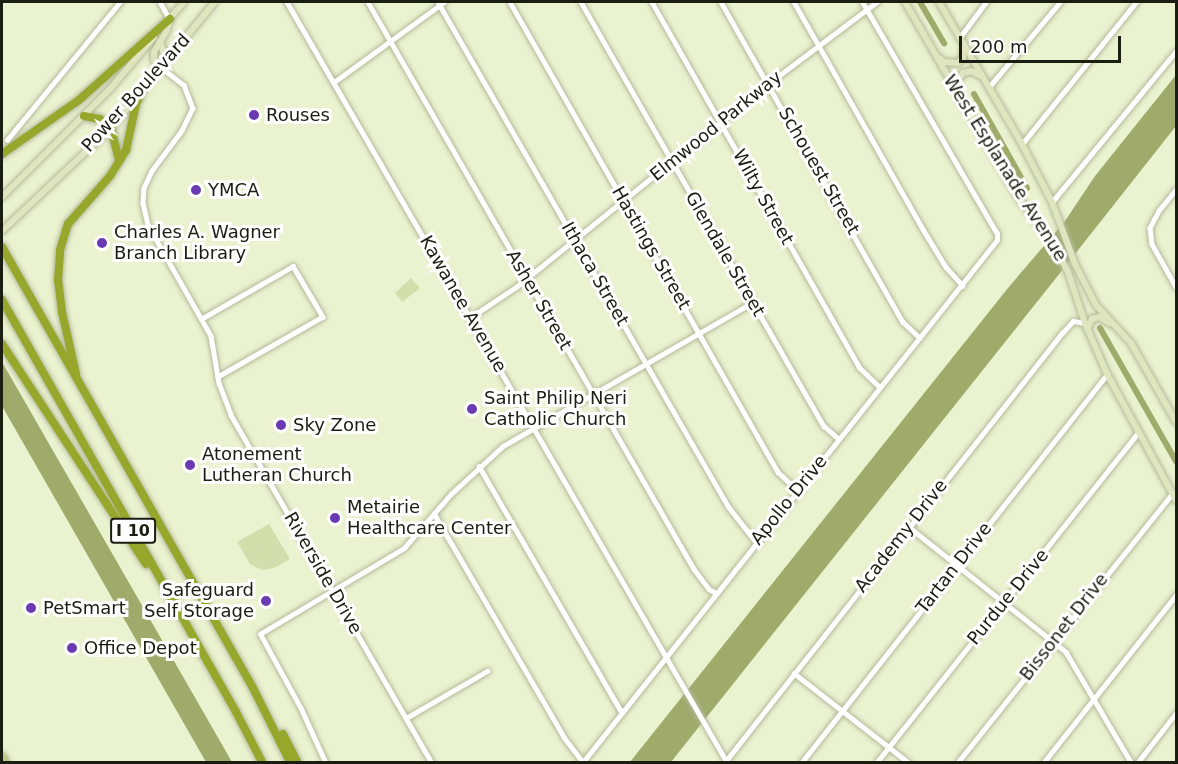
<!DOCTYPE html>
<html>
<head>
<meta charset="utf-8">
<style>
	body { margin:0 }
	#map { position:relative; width:1178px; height:764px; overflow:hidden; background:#ebf2d0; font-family:"DejaVu Sans",sans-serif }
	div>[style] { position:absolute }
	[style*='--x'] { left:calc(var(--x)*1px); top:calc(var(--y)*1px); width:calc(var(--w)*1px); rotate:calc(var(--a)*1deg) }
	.green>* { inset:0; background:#d4dead }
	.water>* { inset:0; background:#9faa6b }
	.canal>* { height:6px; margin:-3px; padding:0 3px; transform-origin:3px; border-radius:3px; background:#9faa6b }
	.roads { filter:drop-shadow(0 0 2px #b4bb9b) drop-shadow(0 0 2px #b4bb9b) }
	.minor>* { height:4.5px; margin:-2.25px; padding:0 2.25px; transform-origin:2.25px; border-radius:2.25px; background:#fff }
	.secondary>* { height:6px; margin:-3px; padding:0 3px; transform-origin:3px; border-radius:3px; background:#e0e5c0 }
	.primary>* { height:7px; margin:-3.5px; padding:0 3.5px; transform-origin:3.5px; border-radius:3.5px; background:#c1ca80 }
	.motorway>* { height:8px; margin:-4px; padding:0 4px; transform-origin:4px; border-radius:4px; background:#97a72c }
	.dots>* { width:16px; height:16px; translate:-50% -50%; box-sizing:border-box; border:3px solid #fff; border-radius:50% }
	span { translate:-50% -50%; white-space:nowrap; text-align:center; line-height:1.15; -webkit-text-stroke:6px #fff; paint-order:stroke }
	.shield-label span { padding:2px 4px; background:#fff; border:2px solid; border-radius:4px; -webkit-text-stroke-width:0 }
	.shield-label { font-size:16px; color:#1b1d11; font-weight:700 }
	.street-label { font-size:18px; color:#1b1d11 }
	.poi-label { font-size:18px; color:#1b1d11 }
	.left { translate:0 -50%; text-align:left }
	.right { translate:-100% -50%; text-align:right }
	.frame { position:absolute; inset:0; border:3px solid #1b1d11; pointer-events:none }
	.scale { position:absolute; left:959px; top:36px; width:162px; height:27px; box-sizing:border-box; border:3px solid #1b1d11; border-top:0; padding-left:8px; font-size:18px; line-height:21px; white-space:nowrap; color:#1b1d11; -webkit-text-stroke:4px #fff; paint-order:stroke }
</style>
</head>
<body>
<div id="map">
	<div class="green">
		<div style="clip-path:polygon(411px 278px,420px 288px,402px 302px,395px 293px)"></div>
		<div style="clip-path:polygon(269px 524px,290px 559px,274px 568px,262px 570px,250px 564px,237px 542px)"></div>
	</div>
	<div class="water">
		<div style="clip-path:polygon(1176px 75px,1176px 126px,1060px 273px,671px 762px,630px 762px,1008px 288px,1065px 221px,1095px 176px)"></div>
		<div style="clip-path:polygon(2px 362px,178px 668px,232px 762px,206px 762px,2px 406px)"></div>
	</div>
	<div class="canal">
		<div style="--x:920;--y:2;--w:48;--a:59.7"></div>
		<div style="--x:974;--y:94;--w:108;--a:60.6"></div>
		<div style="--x:1100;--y:328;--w:153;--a:60.3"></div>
	</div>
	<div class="roads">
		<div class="minor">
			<div style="--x:160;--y:2;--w:20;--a:60"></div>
			<div style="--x:287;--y:2;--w:878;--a:59.93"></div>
			<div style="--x:368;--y:2;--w:654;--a:60.1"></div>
			<div style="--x:694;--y:569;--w:25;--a:53"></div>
			<div style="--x:709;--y:589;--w:8;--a:30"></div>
			<div style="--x:438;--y:2;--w:581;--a:60.08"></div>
			<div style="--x:728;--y:506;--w:46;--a:52.1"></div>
			<div style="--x:510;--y:2;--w:541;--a:60.31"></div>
			<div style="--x:778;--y:472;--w:26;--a:43"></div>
			<div style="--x:581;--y:2;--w:489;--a:60.2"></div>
			<div style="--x:824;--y:426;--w:20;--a:41"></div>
			<div style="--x:652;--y:2;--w:420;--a:60.4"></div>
			<div style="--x:859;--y:367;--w:29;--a:44"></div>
			<div style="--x:721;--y:2;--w:368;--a:60.4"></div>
			<div style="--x:903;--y:322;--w:23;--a:43"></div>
			<div style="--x:794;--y:2;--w:263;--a:60.4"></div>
			<div style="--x:924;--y:231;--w:42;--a:58.6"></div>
			<div style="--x:946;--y:267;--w:25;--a:48"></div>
			<div style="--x:960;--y:37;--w:44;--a:-53.4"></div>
			<div style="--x:162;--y:68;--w:28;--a:38"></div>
			<div style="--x:184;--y:85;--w:25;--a:69"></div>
			<div style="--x:193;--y:108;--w:25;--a:116"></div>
			<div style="--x:182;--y:131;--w:50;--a:126.9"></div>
			<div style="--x:152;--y:171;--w:19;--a:115"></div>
			<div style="--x:144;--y:188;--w:15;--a:94"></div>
			<div style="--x:143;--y:203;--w:23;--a:77"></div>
			<div style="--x:148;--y:225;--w:128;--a:60.4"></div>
			<div style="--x:211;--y:336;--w:48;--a:80.3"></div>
			<div style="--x:219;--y:383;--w:34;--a:69"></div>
			<div style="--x:231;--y:415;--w:401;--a:60"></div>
			<div style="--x:334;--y:82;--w:136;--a:-36"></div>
			<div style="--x:989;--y:87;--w:111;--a:-50.1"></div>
			<div style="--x:7;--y:140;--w:178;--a:-50.7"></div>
			<div style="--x:1022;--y:144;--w:182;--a:-51.2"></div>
			<div style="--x:1176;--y:190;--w:27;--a:129"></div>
			<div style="--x:1159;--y:211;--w:19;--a:118"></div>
			<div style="--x:1150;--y:228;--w:16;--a:83"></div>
			<div style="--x:1152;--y:244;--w:49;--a:60.8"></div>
			<div style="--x:1052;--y:202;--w:195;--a:-50.6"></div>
			<div style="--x:471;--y:317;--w:54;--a:-33.7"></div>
			<div style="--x:516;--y:287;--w:325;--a:-38.9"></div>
			<div style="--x:769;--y:83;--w:135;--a:-36.9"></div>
			<div style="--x:201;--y:319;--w:106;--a:-29.9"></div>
			<div style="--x:293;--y:266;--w:59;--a:59.5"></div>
			<div style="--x:323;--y:317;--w:121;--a:150.3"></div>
			<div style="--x:479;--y:466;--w:285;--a:59.9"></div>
			<div style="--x:435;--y:515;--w:257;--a:59.8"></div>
			<div style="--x:564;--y:737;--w:31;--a:53"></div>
			<div style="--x:909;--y:527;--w:201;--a:38.5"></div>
			<div style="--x:1066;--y:652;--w:128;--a:59.4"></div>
			<div style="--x:794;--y:673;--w:145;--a:38"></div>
			<div style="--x:406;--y:718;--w:94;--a:-30.1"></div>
			<div style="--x:325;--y:762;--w:58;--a:-114.4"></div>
			<div style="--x:301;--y:709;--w:85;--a:-118.7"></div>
			<div style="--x:260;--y:634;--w:168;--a:-30.8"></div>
			<div style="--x:404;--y:548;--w:72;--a:-49"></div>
			<div style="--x:451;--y:494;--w:71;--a:-42.7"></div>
			<div style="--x:503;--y:446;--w:289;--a:-29.9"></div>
			<div style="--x:583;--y:762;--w:666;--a:-51.58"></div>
			<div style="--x:997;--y:240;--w:6;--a:-90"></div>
			<div style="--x:997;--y:234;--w:268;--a:-120.2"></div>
			<div style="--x:725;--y:762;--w:546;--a:-51.85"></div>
			<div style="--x:1062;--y:333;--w:16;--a:-47"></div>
			<div style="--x:1073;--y:321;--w:12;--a:9"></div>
			<div style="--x:802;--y:762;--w:494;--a:-51.8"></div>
			<div style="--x:877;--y:762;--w:421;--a:-51.6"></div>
			<div style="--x:958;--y:762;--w:344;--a:-51.4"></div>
			<div style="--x:1044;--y:762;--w:213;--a:-51.7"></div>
			<div style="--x:1138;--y:762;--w:62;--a:-52.2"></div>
		</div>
		<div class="secondary">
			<div style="--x:905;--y:2;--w:229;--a:59.9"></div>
			<div style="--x:1020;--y:200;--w:46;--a:51.1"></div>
			<div style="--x:1049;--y:236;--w:41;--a:62.2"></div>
			<div style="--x:1068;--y:272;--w:54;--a:71.6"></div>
			<div style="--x:1085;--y:323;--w:56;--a:66.7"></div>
			<div style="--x:1107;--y:374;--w:144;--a:61.3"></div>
			<div style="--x:939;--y:2;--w:164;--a:59.7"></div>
			<div style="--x:1022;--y:144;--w:65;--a:62.7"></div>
			<div style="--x:1052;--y:202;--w:66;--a:69.6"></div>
			<div style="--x:1075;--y:264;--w:46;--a:62.9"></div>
			<div style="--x:1096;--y:305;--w:52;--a:47.4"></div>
			<div style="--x:1131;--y:343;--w:91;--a:60.3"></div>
			<div style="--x:168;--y:20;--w:24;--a:-48"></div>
			<div style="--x:160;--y:41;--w:10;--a:73"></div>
			<div style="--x:163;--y:51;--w:11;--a:10"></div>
			<div style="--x:939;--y:58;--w:6;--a:39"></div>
			<div style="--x:944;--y:62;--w:14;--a:4"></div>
			<div style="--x:958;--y:63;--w:8;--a:-50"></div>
			<div style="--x:963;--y:57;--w:12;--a:-85"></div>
			<div style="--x:162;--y:68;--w:11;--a:-135"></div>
			<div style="--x:154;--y:60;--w:8;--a:-90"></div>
			<div style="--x:154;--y:52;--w:23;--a:-59"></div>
			<div style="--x:166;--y:32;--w:14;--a:-73"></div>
			<div style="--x:959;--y:93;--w:11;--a:-100"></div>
			<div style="--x:957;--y:82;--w:11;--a:-56"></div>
			<div style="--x:963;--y:73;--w:8;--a:-14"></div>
			<div style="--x:971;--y:71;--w:13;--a:27"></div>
			<div style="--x:2;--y:197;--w:153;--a:-45"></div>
			<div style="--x:110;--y:89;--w:68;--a:-49.8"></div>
			<div style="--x:2;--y:231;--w:150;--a:-43.4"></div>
			<div style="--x:111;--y:128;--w:163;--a:-50.5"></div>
			<div style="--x:1087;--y:329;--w:11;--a:-63"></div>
			<div style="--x:1092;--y:319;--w:7;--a:-16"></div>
			<div style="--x:1099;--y:317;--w:13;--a:29"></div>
		</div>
		<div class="primary">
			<div style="--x:2;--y:756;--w:7;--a:63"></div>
		</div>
		<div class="motorway">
			<div style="--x:84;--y:116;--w:16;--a:11"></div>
			<div style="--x:100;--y:119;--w:14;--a:39"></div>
			<div style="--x:111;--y:128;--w:34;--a:76"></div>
			<div style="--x:2;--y:154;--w:94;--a:-35"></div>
			<div style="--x:79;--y:100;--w:122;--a:-41.7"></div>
			<div style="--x:2;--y:247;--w:507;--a:60.35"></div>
			<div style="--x:253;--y:688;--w:83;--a:63.4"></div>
			<div style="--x:2;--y:300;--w:474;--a:60.4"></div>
			<div style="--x:236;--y:712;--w:56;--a:62.5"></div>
			<div style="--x:2;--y:344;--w:263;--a:56.8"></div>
			<div style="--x:76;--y:374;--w:64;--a:-102.7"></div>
			<div style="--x:62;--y:312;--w:31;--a:-97"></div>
			<div style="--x:58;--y:281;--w:31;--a:-86"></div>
			<div style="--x:60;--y:250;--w:27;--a:-73"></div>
			<div style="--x:68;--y:224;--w:64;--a:-48.8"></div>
			<div style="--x:110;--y:176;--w:31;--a:-58"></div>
			<div style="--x:126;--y:150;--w:47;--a:-77.7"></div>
			<div style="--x:136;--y:104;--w:14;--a:-65"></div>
			<div style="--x:283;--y:734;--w:31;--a:63"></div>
		</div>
	</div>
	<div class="dots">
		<div style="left:254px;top:115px;background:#693ab1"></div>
		<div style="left:196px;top:190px;background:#693ab1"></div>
		<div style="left:102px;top:243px;background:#693ab1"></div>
		<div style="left:472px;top:409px;background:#693ab1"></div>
		<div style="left:281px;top:425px;background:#693ab1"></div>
		<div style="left:190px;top:465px;background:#693ab1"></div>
		<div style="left:335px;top:518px;background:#693ab1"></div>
		<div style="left:266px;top:601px;background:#693ab1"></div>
		<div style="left:31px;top:608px;background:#693ab1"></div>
		<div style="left:72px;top:648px;background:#693ab1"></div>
	</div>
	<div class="shield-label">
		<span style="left:133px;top:531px">I 10</span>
	</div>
	<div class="street-label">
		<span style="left:136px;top:93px;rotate:-48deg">Power Boulevard</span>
		<span style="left:716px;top:126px;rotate:-39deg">Elmwood Parkway</span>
		<span style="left:1005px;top:168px;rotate:58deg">West Esplanade Avenue</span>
		<span style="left:819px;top:171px;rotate:60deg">Schouest Street</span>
		<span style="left:763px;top:197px;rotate:61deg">Wilty Street</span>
		<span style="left:651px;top:248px;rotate:60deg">Hastings Street</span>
		<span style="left:725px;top:254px;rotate:60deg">Glendale Street</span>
		<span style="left:595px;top:274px;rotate:60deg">Ithaca Street</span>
		<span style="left:539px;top:300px;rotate:60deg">Asher Street</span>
		<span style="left:463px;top:304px;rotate:60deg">Kawanee Avenue</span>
		<span style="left:789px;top:500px;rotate:-51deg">Apollo Drive</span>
		<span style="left:901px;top:536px;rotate:-52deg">Academy Drive</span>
		<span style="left:954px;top:568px;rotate:-52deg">Tartan Drive</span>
		<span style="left:323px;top:573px;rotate:60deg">Riverside Drive</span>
		<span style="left:1008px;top:597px;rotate:-51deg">Purdue Drive</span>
		<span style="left:1064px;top:627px;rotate:-52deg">Bissonet Drive</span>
	</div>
	<div class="poi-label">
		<span class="left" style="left:266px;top:115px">Rouses</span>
		<span class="left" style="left:208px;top:190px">YMCA</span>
		<span class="left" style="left:114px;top:243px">Charles A. Wagner<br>Branch Library</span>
		<span class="left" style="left:484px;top:409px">Saint Philip Neri<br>Catholic Church</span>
		<span class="left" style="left:293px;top:425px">Sky Zone</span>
		<span class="left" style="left:202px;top:465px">Atonement<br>Lutheran Church</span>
		<span class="left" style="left:347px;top:518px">Metairie<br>Healthcare Center</span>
		<span class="right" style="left:254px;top:601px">Safeguard<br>Self Storage</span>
		<span class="left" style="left:43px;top:608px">PetSmart</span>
		<span class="left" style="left:84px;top:648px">Office Depot</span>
	</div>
	<div class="frame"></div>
	<div class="scale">200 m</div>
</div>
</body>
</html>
